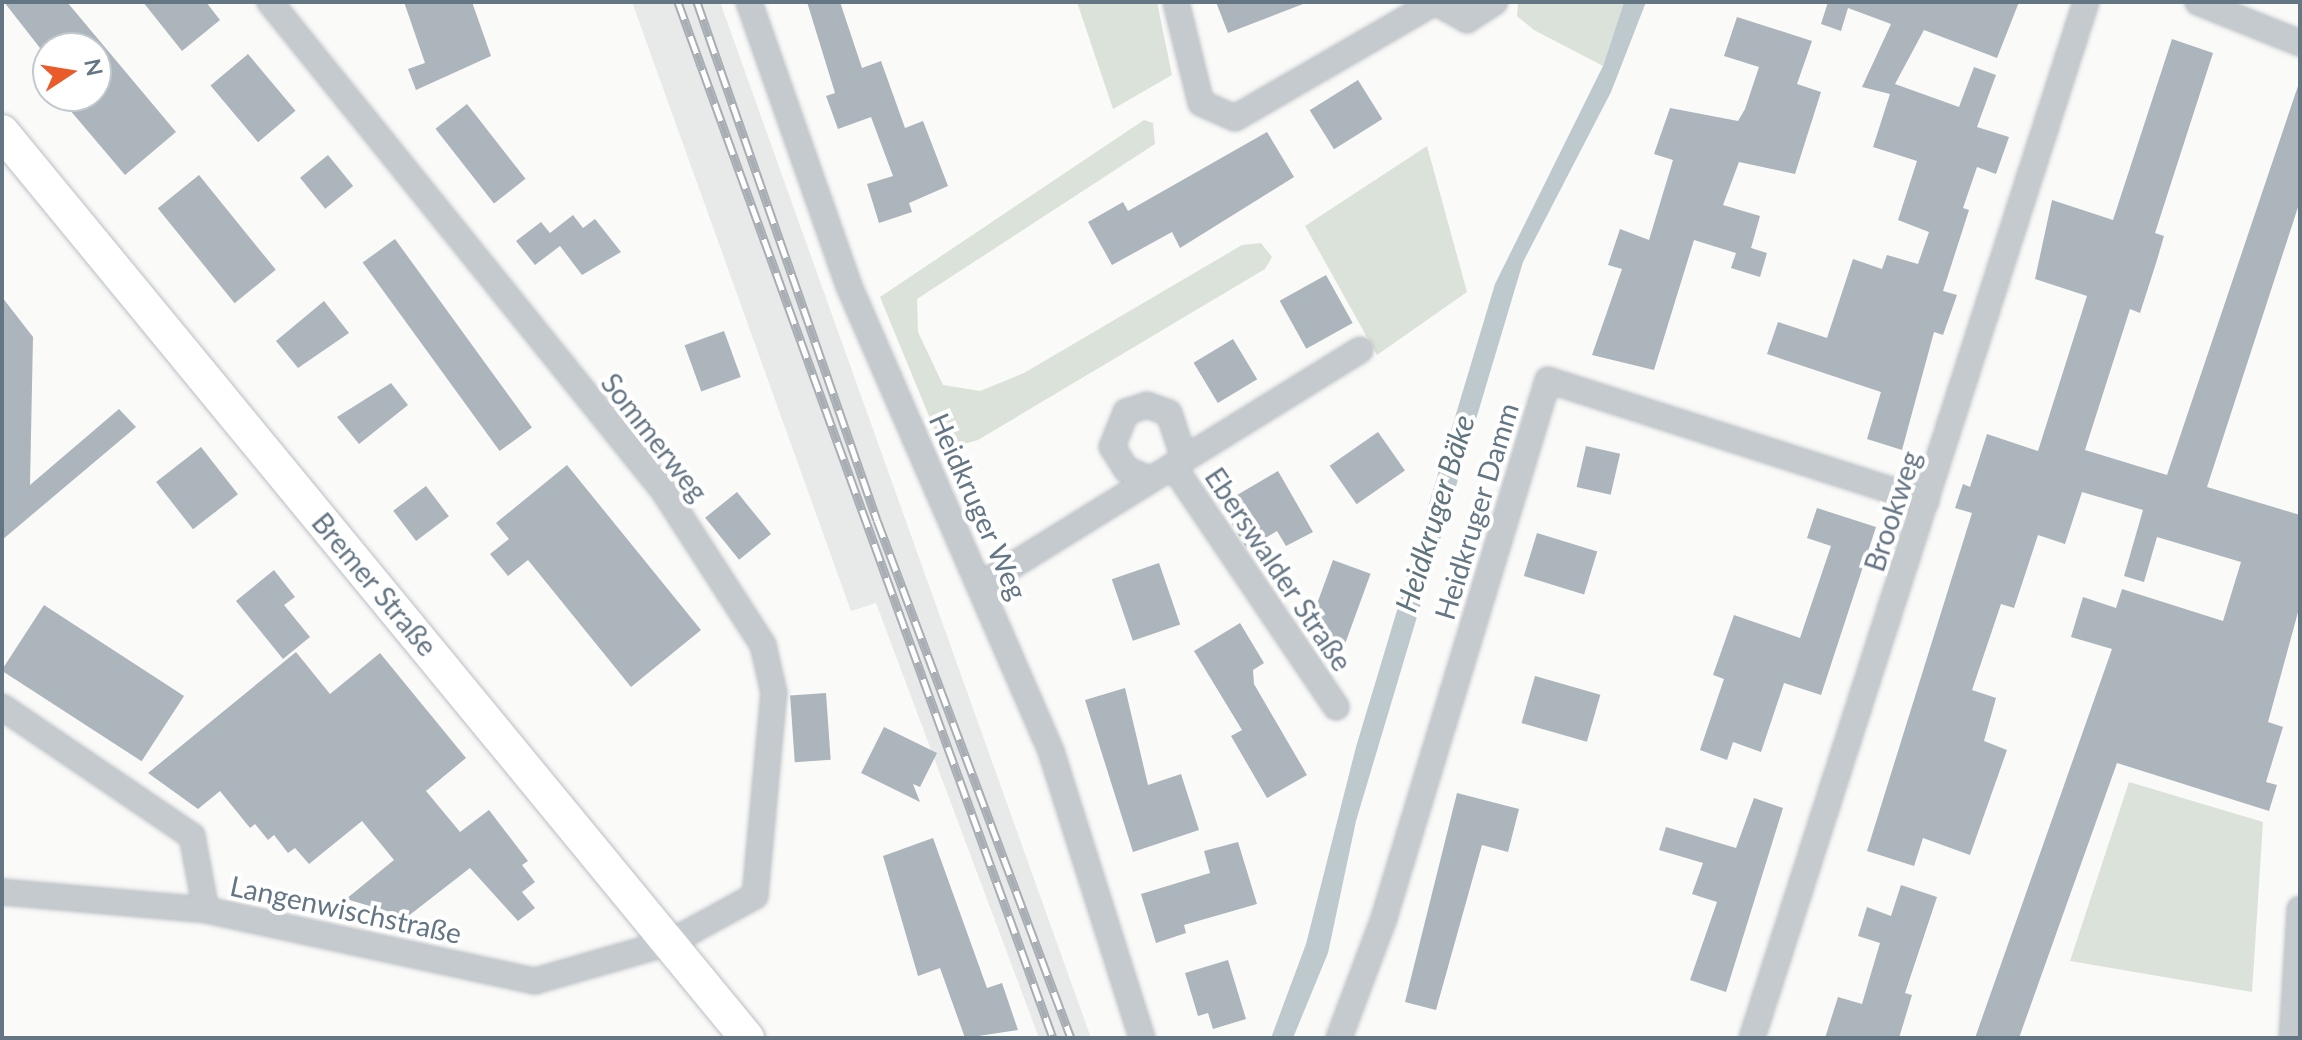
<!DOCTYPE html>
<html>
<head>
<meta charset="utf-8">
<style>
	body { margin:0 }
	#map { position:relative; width:2302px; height:1040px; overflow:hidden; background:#fafaf8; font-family:Lato,sans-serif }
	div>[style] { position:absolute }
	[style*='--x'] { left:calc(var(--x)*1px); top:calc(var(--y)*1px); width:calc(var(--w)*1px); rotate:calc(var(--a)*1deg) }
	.built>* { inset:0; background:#e8e9e9 }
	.green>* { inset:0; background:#dbe2d9 }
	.water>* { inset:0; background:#bec9cd }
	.building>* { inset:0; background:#acb5bb; transform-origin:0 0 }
	.roads { filter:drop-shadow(0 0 2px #babfc4) drop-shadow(0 0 2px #babfc4) }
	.street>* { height:24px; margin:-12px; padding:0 12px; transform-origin:12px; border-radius:12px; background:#c5cace }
	.secondary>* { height:34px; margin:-17px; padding:0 17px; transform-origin:17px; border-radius:17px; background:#fff }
	.rail>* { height:9px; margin-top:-4.5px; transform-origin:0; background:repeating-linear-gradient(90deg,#fff 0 18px,#a8aeb4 0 36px); box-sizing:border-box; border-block:2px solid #a8aeb4 }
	span { translate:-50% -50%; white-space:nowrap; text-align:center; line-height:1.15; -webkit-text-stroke:8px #fff; paint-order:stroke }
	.street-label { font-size:28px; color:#647584 }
	.water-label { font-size:30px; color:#5f747d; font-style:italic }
	.frame { position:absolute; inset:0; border:4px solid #647584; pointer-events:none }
	.north { position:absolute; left:32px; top:32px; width:80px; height:80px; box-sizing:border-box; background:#fff; border:2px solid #c1c8ce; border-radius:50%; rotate:78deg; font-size:22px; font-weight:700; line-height:32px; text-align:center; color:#647584 }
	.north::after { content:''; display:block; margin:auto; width:28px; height:36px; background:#e95b28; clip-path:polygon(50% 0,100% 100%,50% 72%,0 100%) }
</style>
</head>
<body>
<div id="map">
	<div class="built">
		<div style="clip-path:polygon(632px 2px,720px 2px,1091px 1038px,1039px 1038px,876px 603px,851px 611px)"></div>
	</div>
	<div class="green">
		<div style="clip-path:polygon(1077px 2px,1157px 2px,1172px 75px,1113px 109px)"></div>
		<div style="clip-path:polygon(1518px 2px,1624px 2px,1603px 66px,1534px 30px,1517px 16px)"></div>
		<div style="clip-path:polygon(1144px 120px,1153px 123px,1155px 144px,917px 299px,918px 332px,943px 385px,980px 391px,1024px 373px,1242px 245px,1261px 243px,1272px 257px,1265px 269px,978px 440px,954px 447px,938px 438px,880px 297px)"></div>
		<div style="clip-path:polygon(1427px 146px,1467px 292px,1377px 355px,1305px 226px)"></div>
		<div style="clip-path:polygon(2129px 782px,2263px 822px,2252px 992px,2070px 961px)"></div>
	</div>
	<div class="water">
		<div style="clip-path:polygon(1624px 2px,1646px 2px,1611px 92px,1523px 262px,1356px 821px,1328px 953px,1293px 1038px,1271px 1038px,1306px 944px,1356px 747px,1495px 284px,1603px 66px)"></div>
	</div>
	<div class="building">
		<div style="clip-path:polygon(4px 2px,67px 2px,176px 132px,125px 175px,58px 96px,96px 96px,96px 48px,40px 48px)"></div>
		<div style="clip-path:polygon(143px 2px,206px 2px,220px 20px,182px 51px)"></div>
		<div style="clip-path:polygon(404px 2px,472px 2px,491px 56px,416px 90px,408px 69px,425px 63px)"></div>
		<div style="clip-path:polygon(807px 2px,840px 2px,862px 68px,881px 61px,905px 128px,923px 121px,948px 186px,909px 203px,912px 212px,879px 223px,867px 184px,893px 176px,871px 117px,838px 129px,826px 96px,835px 93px)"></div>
		<div style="clip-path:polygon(1216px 2px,1303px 2px,1303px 4px,1228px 33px)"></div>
		<div style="clip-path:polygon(1828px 2px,2019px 2px,1997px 58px,1924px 30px,1895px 84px,1959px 107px,1974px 67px,1996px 75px,1977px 127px,2009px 137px,1996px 174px,1977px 167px,1963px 208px,1969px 210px,1943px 291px,1957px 295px,1943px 335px,1934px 332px,1902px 450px,1867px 439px,1881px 392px,1767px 354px,1778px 322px,1827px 338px,1853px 259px,1882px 269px,1887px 255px,1918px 264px,1929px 232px,1898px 220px,1917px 161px,1873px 147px,1890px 94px,1862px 87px,1891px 24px,1848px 8px,1841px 31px,1821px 24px)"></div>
		<div style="clip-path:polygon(1737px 17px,1812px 41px,1797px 84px,1821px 92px,1795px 174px,1739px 162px,1723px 205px,1760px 216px,1751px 248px,1767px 253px,1760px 277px,1731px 268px,1736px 253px,1694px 240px,1654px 370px,1592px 355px,1622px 269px,1608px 265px,1620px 229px,1649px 240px,1673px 160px,1654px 154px,1670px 108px,1738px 121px,1745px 109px,1759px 67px,1724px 56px)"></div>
		<div style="clip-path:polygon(2172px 39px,2213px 53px,2155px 233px,2164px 236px,2157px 260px,2140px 313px,2130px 309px,2085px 450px,2167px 475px,2300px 80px,2300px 201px,2207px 487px,2300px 515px,2300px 605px,2268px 722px,2283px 727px,2266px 782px,2277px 785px,2269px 811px,2117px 763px,2019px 1038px,1975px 1038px,2112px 649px,2071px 637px,2083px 597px,2116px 608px,2122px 589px,2223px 621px,2241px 562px,2157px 537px,2144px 582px,2124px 576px,2143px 510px,2082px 492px,2065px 544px,2038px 535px,2014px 608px,2001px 604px,1972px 690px,1996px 698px,1984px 741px,2007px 750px,1970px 855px,1923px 838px,1914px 866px,1867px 851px,1972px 513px,1955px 508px,1963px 484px,1970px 487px,1987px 434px,2038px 451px,2087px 296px,2035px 279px,2052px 200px,2113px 220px)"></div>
		<div style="left:248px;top:54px;width:74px;height:49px;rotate:50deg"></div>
		<div style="left:1358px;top:80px;width:46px;height:57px;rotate:58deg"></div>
		<div style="left:467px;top:104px;width:95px;height:40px;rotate:52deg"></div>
		<div style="clip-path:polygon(1267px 132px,1294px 177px,1180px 248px,1172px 232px,1112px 265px,1088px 222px,1123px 202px,1128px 211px)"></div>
		<div style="left:328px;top:155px;width:40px;height:36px;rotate:51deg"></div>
		<div style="left:199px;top:175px;width:122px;height:53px;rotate:51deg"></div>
		<div style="clip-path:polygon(573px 215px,583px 228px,595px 219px,621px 252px,582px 275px,560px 246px,535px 265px,516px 241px,541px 222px,550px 233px)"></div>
		<div style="left:395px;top:239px;width:233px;height:40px;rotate:54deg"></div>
		<div style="left:1326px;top:275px;width:55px;height:53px;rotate:61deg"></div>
		<div style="clip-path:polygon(2px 297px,33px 337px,30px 485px,119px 409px,136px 427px,2px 540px)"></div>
		<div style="clip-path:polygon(324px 301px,349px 333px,298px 368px,276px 341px)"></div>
		<div style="left:724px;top:331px;width:49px;height:42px;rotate:70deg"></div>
		<div style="left:1233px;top:339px;width:47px;height:46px;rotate:59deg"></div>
		<div style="clip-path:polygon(391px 383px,408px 405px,359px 444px,337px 417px)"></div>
		<div style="left:1378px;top:432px;width:47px;height:59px;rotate:55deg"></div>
		<div style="left:1586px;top:446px;width:35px;height:42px;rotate:13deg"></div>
		<div style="left:201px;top:447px;width:60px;height:57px;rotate:52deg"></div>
		<div style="clip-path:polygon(567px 465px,701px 630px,631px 687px,528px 560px,508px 576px,490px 554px,509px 539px,496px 523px)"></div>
		<div style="clip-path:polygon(1278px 471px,1313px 532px,1286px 546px,1277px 531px,1247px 549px,1220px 505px)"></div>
		<div style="left:426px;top:486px;width:38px;height:41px;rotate:53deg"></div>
		<div style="left:737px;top:492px;width:54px;height:41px;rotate:51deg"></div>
		<div style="clip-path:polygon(1817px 508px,1876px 527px,1821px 695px,1784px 683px,1761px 752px,1733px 742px,1727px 760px,1700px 750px,1724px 679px,1713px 675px,1734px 615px,1800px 638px,1831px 546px,1807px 538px)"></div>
		<div style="left:1537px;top:533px;width:63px;height:45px;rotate:17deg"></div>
		<div style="left:1333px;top:560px;width:40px;height:77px;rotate:20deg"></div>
		<div style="left:1159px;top:563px;width:65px;height:50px;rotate:71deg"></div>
		<div style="clip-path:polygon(274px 570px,295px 597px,284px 605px,310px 637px,283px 659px,236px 601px)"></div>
		<div style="left:44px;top:605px;width:167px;height:78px;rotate:33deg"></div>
		<div style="clip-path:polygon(1240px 623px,1264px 663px,1253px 670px,1254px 684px,1307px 775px,1267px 798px,1231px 736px,1242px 730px,1194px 651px)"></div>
		<div style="clip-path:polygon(296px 652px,330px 694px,380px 653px,466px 758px,426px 791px,460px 832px,489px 810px,528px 861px,522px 865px,535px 882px,522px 892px,535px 908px,518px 921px,470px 868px,407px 917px,346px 899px,394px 860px,362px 821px,309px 864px,295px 848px,288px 853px,274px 835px,268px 840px,255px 824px,250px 828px,220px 791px,198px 809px,148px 773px)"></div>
		<div style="left:1535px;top:676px;width:68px;height:49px;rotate:16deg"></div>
		<div style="clip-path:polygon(1125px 688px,1148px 785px,1181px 774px,1199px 830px,1133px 852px,1085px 700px)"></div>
		<div style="left:826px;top:693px;width:67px;height:36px;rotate:86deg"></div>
		<div style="clip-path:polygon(884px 727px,937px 753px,920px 787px,913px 784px,920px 802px,861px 773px)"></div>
		<div style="clip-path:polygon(1457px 793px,1519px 809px,1508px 852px,1482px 845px,1436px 1010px,1405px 1002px)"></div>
		<div style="clip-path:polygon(1754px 798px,1783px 808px,1726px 992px,1690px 980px,1717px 902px,1692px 894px,1703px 863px,1659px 850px,1666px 827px,1736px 848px)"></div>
		<div style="clip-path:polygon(933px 838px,987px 988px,1002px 983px,1018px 1030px,965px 1038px,940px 968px,918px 976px,883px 856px)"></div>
		<div style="clip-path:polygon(1238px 842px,1257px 904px,1184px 925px,1186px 933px,1156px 943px,1141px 894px,1210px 873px,1204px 851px)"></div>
		<div style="clip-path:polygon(1901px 885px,1937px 897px,1905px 993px,1912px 995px,1899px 1038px,1825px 1038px,1838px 997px,1862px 1004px,1880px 943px,1858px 936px,1867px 907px,1891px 916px)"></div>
		<div style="clip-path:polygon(1228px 960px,1246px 1019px,1213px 1029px,1208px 1013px,1198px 1016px,1185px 973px)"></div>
	</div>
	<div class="roads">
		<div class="street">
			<div style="--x:749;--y:2;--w:301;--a:70.6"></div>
			<div style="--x:849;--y:286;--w:507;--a:66.52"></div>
			<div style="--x:1051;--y:751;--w:301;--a:72.4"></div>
			<div style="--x:1176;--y:2;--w:104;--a:76.1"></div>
			<div style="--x:1201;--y:103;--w:37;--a:24"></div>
			<div style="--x:1235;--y:118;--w:231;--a:-30.1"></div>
			<div style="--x:1435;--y:2;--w:37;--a:29"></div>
			<div style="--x:1467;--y:20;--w:33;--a:-33"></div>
			<div style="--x:2198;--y:2;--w:110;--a:21.9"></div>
			<div style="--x:1173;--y:466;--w:291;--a:55.9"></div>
			<div style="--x:1149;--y:479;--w:25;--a:-157"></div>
			<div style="--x:1126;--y:469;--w:26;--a:-122"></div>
			<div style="--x:1112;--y:447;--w:38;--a:-68"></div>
			<div style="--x:1126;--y:412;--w:22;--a:-18"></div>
			<div style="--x:1147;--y:405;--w:23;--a:20"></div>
			<div style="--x:1169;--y:413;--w:47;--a:71.6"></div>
			<div style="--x:981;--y:585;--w:446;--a:-31.8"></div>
			<div style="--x:2;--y:707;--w:230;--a:34.2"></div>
			<div style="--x:192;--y:836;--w:75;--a:79.3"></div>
			<div style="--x:2;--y:892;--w:205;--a:5"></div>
			<div style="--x:206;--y:910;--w:337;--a:12.2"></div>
			<div style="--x:535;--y:981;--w:141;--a:-16"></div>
			<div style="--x:671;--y:942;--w:96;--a:-28.7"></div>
			<div style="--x:755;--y:896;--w:204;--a:-84.7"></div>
			<div style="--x:774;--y:693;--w:49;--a:-102.9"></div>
			<div style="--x:763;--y:645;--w:184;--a:-122.8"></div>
			<div style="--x:663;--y:490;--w:627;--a:-128.85"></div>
			<div style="--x:1339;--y:1038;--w:128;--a:-69.4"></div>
			<div style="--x:1384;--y:918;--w:562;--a:-73.05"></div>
			<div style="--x:1548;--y:380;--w:397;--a:17.8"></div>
			<div style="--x:1752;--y:1038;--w:1089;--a:-72.13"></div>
			<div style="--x:2292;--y:1038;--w:129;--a:-86.5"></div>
		</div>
		<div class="secondary">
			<div style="--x:2;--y:132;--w:1173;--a:50.57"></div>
		</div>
	</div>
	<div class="rail">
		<div style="--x:678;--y:2;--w:1102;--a:70.1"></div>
		<div style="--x:697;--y:2;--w:548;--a:70.84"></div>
		<div style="--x:877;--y:520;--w:553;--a:69.47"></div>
	</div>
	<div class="street-label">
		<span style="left:655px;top:437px;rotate:52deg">Sommerweg</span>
		<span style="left:979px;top:506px;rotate:66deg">Heidkruger Weg</span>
		<span style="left:1476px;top:511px;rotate:-73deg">Heidkruger Damm</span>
		<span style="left:1892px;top:511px;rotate:-72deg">Brookweg</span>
		<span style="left:1279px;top:569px;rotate:56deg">Eberswalder Straße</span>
		<span style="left:375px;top:584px;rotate:50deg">Bremer Straße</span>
		<span style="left:346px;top:909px;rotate:12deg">Langenwischstraße</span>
	</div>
	<div class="water-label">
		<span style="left:1434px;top:513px;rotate:-73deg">Heidkruger Bäke</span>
	</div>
	<div class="frame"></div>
	<div class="north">N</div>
</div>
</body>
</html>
